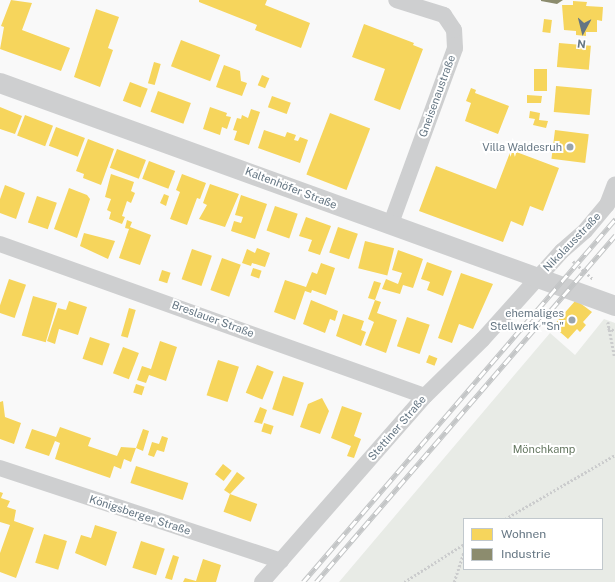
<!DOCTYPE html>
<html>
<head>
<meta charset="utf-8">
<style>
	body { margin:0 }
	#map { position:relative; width:615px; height:582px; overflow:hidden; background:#f9f9f9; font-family:"Public Sans",sans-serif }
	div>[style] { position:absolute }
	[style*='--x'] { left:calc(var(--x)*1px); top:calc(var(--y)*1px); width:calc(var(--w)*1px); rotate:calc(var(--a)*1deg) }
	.green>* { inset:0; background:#e8ebe6 }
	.homes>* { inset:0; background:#f6d55c; transform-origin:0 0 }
	.industry>* { inset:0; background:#8c8c6e }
	.path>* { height:2.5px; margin-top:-1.25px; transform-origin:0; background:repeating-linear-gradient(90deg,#cbcccd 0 2px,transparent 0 4px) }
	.minor>* { height:16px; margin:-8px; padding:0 8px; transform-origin:8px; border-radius:8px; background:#cecfd0 }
	.tertiary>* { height:20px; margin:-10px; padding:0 10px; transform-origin:10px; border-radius:10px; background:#cecfd0 }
	.rail>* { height:4.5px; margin-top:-2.25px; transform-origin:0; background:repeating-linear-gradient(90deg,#fff 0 9px,#c3c5c6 0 18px); box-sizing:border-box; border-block:1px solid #c3c5c6 }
	.dots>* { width:11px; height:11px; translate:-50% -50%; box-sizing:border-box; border:2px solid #fff; border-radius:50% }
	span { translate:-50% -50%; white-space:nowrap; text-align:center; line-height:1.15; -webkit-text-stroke:4px #fff; paint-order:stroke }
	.street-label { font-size:11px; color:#657683 }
	.poi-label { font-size:11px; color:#657683 }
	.right { translate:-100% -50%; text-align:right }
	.park-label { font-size:11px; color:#687a64 }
	.legend { position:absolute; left:463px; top:518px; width:140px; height:52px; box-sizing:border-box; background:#fff; border:1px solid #c1c8cd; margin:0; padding:5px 7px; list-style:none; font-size:12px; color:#657683 }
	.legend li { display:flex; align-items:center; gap:8px; height:20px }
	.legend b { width:20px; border:1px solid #c1c8cd }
	.north { position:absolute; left:563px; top:12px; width:40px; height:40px; -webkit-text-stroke:3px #fff; paint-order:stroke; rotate:187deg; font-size:11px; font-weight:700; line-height:16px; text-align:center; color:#657683 }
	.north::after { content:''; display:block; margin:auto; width:14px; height:18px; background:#657683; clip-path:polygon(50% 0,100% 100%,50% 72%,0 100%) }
</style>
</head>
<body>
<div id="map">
	<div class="green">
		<div style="clip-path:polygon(evenodd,604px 319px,615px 323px,615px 582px,339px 582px,550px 333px,575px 355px,604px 319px,464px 519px,602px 519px,602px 569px,464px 569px,464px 519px)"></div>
	</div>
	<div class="homes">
		<div style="clip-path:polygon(11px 0,32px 3px,22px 30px,70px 48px,61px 71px,0 49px,4px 27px,1px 26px)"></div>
		<div style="clip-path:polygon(199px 0,267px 0,265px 5px,310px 23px,301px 48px,255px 30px,257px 25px,199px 2px)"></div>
		<div style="clip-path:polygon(573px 1px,587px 2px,586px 6px,603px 7px,602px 21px,597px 20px,597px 32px,586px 32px,586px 36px,576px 35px,576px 31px,564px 30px,562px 5px,573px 5px)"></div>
		<div style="clip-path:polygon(96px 9px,119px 17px,108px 48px,113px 50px,100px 87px,74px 77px)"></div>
		<div style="left:544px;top:19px;width:8px;height:13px;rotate:7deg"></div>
		<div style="clip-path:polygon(364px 24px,414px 43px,413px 45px,423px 49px,400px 110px,374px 100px,385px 69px,352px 57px)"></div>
		<div style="left:181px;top:40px;width:42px;height:28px;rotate:21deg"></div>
		<div style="left:559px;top:43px;width:32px;height:24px;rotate:5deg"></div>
		<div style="left:154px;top:62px;width:7px;height:22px;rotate:16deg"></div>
		<div style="clip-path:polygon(224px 65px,240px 71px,241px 81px,247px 83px,242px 96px,216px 87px)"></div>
		<div style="left:534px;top:69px;width:13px;height:22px"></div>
		<div style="left:262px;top:75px;width:8px;height:11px;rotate:23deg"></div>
		<div style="left:130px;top:82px;width:19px;height:20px;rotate:21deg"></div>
		<div style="left:556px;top:86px;width:36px;height:26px;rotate:5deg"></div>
		<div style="clip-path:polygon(471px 88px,476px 90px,475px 93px,509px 106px,498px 134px,465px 121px,471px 103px,466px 101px)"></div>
		<div style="left:158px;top:91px;width:35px;height:22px;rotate:20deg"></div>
		<div style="clip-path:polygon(527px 95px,542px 96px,541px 103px,527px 103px)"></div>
		<div style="left:272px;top:96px;width:20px;height:12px;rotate:20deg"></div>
		<div style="clip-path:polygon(0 107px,22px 116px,15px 134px,0 129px)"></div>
		<div style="clip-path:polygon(210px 107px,227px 113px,226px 116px,231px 117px,227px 129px,222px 127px,220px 135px,203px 129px)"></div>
		<div style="clip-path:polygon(251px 109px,260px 112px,249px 145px,234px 140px,237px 131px,233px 130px,237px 118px,241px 119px,242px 115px,248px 118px)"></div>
		<div style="clip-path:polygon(530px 111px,540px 113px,539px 120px,548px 121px,546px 128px,533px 125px,535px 119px,529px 118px)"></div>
		<div style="left:330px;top:113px;width:43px;height:66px;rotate:21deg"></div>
		<div style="left:25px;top:115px;width:30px;height:22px;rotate:21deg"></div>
		<div style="left:56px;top:127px;width:31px;height:20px;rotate:21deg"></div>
		<div style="clip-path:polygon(264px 130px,285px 137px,287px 132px,296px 135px,294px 140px,298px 141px,300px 137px,308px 140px,300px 163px,258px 148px)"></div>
		<div style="left:555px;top:130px;width:34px;height:29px;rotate:7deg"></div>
		<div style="clip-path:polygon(88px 139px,114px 149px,101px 185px,83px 178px,84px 174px,76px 171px)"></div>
		<div style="left:117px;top:149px;width:31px;height:20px;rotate:21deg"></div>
		<div style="clip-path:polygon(511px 150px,559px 168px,543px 211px,530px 206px,523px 226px,511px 221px,503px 242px,419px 211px,436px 166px,496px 189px)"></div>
		<div style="left:149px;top:161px;width:28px;height:19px;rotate:21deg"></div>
		<div style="clip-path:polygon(111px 174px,134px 182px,131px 191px,135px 193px,131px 203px,127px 201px,122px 216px,125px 217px,122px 224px,109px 219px,111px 212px,107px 210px,111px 199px,105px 197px)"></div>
		<div style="clip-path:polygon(182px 174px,206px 183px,200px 199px,197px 198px,187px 225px,170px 219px,180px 192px,176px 190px)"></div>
		<div style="clip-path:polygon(210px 184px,239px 194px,225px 227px,199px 219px,207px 205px,203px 203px)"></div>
		<div style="clip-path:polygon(5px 185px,25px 193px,16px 219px,0 213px,0 199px)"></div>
		<div style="clip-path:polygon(69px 188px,87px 195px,90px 199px,77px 238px,54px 229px)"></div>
		<div style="clip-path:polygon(164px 194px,169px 196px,166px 206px,160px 203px)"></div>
		<div style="clip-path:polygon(241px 195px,267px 204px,255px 239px,231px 231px,234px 221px,241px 223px,243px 217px,235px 215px)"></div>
		<div style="left:37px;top:196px;width:21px;height:28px;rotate:19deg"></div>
		<div style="left:275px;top:206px;width:24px;height:26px;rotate:19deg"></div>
		<div style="clip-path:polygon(306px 217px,331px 226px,320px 255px,308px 251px,312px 240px,299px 236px)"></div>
		<div style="clip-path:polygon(127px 220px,132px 222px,130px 227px,151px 235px,140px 265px,119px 258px,129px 229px,125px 228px)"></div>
		<div style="left:338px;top:227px;width:21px;height:27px;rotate:19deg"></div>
		<div style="clip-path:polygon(84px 233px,115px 241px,108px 259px,80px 246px)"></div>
		<div style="left:365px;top:241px;width:30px;height:28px;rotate:14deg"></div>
		<div style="clip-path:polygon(257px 248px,270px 253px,265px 267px,252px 263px,251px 266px,242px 263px,247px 249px,255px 253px)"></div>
		<div style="left:192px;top:249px;width:21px;height:32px;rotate:19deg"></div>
		<div style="clip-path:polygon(398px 250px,423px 259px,413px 288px,403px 285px,400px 294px,382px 289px,386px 279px,398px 284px,402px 273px,392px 270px)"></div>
		<div style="left:222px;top:258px;width:20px;height:34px;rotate:20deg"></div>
		<div style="clip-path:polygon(427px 262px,452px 271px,443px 296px,427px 290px,430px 282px,421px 279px)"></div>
		<div style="clip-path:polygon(321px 263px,335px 268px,326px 295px,312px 290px,311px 293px,305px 291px,295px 320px,274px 312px,285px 280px,306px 287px,312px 272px,317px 274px)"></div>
		<div style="left:253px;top:268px;width:9px;height:8px;rotate:18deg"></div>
		<div style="left:162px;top:270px;width:9px;height:11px;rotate:18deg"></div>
		<div style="clip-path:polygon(461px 273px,493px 284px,473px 329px,459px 324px,452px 343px,438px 338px)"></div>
		<div style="left:9px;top:279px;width:18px;height:35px;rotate:19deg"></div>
		<div style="clip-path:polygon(374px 281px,381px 283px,375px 300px,381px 302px,377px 313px,397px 320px,386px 353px,365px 345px,374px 322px,368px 319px,375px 300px,368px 298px)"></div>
		<div style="left:33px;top:296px;width:25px;height:41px;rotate:16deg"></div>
		<div style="clip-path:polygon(311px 300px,338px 311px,335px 321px,330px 319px,325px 333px,303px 324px)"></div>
		<div style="clip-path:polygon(576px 300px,592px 312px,583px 322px,586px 325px,580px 332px,577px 329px,568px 339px,553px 326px)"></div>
		<div style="clip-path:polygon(69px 301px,87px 307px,78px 335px,59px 329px,55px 344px,47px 341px,58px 308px,66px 310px)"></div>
		<div style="left:129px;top:308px;width:7px;height:29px;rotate:16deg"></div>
		<div style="clip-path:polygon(343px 314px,364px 321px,361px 330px,366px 332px,361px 346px,336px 336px)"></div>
		<div style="left:407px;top:317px;width:24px;height:31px;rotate:19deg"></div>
		<div style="left:90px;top:337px;width:21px;height:23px;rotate:19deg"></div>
		<div style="clip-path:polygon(160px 341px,177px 347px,166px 381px,149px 375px,146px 383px,137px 380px,142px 366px,151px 369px)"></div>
		<div style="left:123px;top:347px;width:17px;height:28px;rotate:21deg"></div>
		<div style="left:429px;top:355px;width:9px;height:8px;rotate:21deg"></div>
		<div style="left:218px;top:360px;width:22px;height:37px;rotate:18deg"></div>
		<div style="left:257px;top:365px;width:18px;height:30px;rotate:22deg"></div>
		<div style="left:283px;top:376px;width:22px;height:35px;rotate:18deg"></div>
		<div style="left:136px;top:384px;width:9px;height:9px;rotate:18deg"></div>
		<div style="clip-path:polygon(322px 398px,329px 411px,320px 434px,300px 427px,308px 404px)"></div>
		<div style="clip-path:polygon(3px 401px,5px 417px,21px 423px,14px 444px,0 439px,0 402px)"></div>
		<div style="clip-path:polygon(342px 406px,362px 413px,354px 436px,361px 439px,354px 458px,347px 456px,351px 446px,331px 438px)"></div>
		<div style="clip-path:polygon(260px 407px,267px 410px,262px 424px,254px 422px)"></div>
		<div style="left:264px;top:423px;width:10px;height:9px;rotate:17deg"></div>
		<div style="clip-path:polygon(60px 427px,91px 438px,88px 446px,117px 456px,121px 447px,136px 448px,143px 429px,149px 431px,143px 451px,136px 448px,131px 462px,124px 459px,121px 469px,114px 466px,110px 478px,55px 459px,60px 443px,55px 441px,49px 456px,25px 448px,32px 429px,56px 437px)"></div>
		<div style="clip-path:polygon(162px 436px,168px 438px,164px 452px,157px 450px,154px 457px,148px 455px,152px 442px,159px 444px)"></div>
		<div style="left:223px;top:464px;width:11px;height:13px;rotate:38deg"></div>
		<div style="left:136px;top:466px;width:55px;height:18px;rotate:18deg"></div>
		<div style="clip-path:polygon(237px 472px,245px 478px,230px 494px,224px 490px)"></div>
		<div style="clip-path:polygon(0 492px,3px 493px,1px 498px,10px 501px,7px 507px,16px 510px,14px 521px,34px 528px,16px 578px,0 572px,0 553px,10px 525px,0 522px)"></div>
		<div style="left:230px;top:494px;width:29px;height:19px;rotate:20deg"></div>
		<div style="clip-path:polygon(95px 525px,117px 532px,106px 566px,75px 553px,81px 535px,91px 538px)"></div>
		<div style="left:44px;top:534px;width:24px;height:30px;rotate:17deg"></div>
		<div style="left:141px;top:541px;width:25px;height:28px;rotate:18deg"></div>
		<div style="clip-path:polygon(173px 555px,179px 557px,172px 580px,165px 578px)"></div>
		<div style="clip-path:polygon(203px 559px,221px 565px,216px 582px,183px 582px,185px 578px,196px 581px)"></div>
	</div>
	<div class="industry">
		<div style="clip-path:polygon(563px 0,557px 4px,541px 1px,541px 0)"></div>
	</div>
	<div class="path">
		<div style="--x:573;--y:261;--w:27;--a:42"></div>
		<div style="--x:608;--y:322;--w:36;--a:79"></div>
		<div style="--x:608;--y:328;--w:8;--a:23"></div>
		<div style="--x:505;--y:519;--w:127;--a:-30.2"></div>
		<div style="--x:404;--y:582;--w:71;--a:-32.3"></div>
		<div style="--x:454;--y:582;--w:33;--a:-72"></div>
	</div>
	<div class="minor">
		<div style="--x:390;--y:226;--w:189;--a:-69.9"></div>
		<div style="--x:455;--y:48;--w:18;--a:-93"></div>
		<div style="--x:454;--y:30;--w:18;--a:-124"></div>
		<div style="--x:444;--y:15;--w:50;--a:-162.6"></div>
		<div style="--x:0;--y:244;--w:451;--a:19.7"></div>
		<div style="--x:0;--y:468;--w:296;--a:18.3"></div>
		<div style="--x:262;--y:582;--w:247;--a:-48.8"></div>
		<div style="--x:425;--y:396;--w:81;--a:-44.5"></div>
		<div style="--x:483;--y:339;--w:118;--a:-48.1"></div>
		<div style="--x:562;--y:251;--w:30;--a:-41"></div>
		<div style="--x:585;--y:231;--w:34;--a:-50"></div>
		<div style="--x:607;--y:205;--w:22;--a:-69"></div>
	</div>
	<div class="tertiary">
		<div style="--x:0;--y:83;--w:654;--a:19.93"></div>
	</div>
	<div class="rail">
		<div style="--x:303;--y:582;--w:479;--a:-49.3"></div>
		<div style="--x:316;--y:582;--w:458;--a:-49.2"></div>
	</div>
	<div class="dots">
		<div style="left:570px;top:147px;background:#99a4ac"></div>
		<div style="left:572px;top:320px;background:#99a4ac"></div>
	</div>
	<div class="street-label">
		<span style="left:437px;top:96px;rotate:-70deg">Gneisenaustraße</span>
		<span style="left:291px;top:188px;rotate:21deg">Kaltenhöfer Straße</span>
		<span style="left:572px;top:242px;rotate:-46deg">Nikolausstraße</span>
		<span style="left:213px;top:319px;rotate:20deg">Breslauer Straße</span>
		<span style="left:397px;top:428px;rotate:-49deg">Stettiner Straße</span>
		<span style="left:140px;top:515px;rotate:18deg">Königsberger Straße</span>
	</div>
	<div class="poi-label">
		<span class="right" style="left:562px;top:147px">Villa Waldesruh</span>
		<span class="right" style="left:564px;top:320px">ehemaliges<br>Stellwerk "Sn"</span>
	</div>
	<div class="park-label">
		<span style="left:544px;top:449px">Mönchkamp</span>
	</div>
	<ul class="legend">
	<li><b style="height:11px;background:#f6d55c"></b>Wohnen</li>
	<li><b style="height:11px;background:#8c8c6e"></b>Industrie</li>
	</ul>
	<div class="north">N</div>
</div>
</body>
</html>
